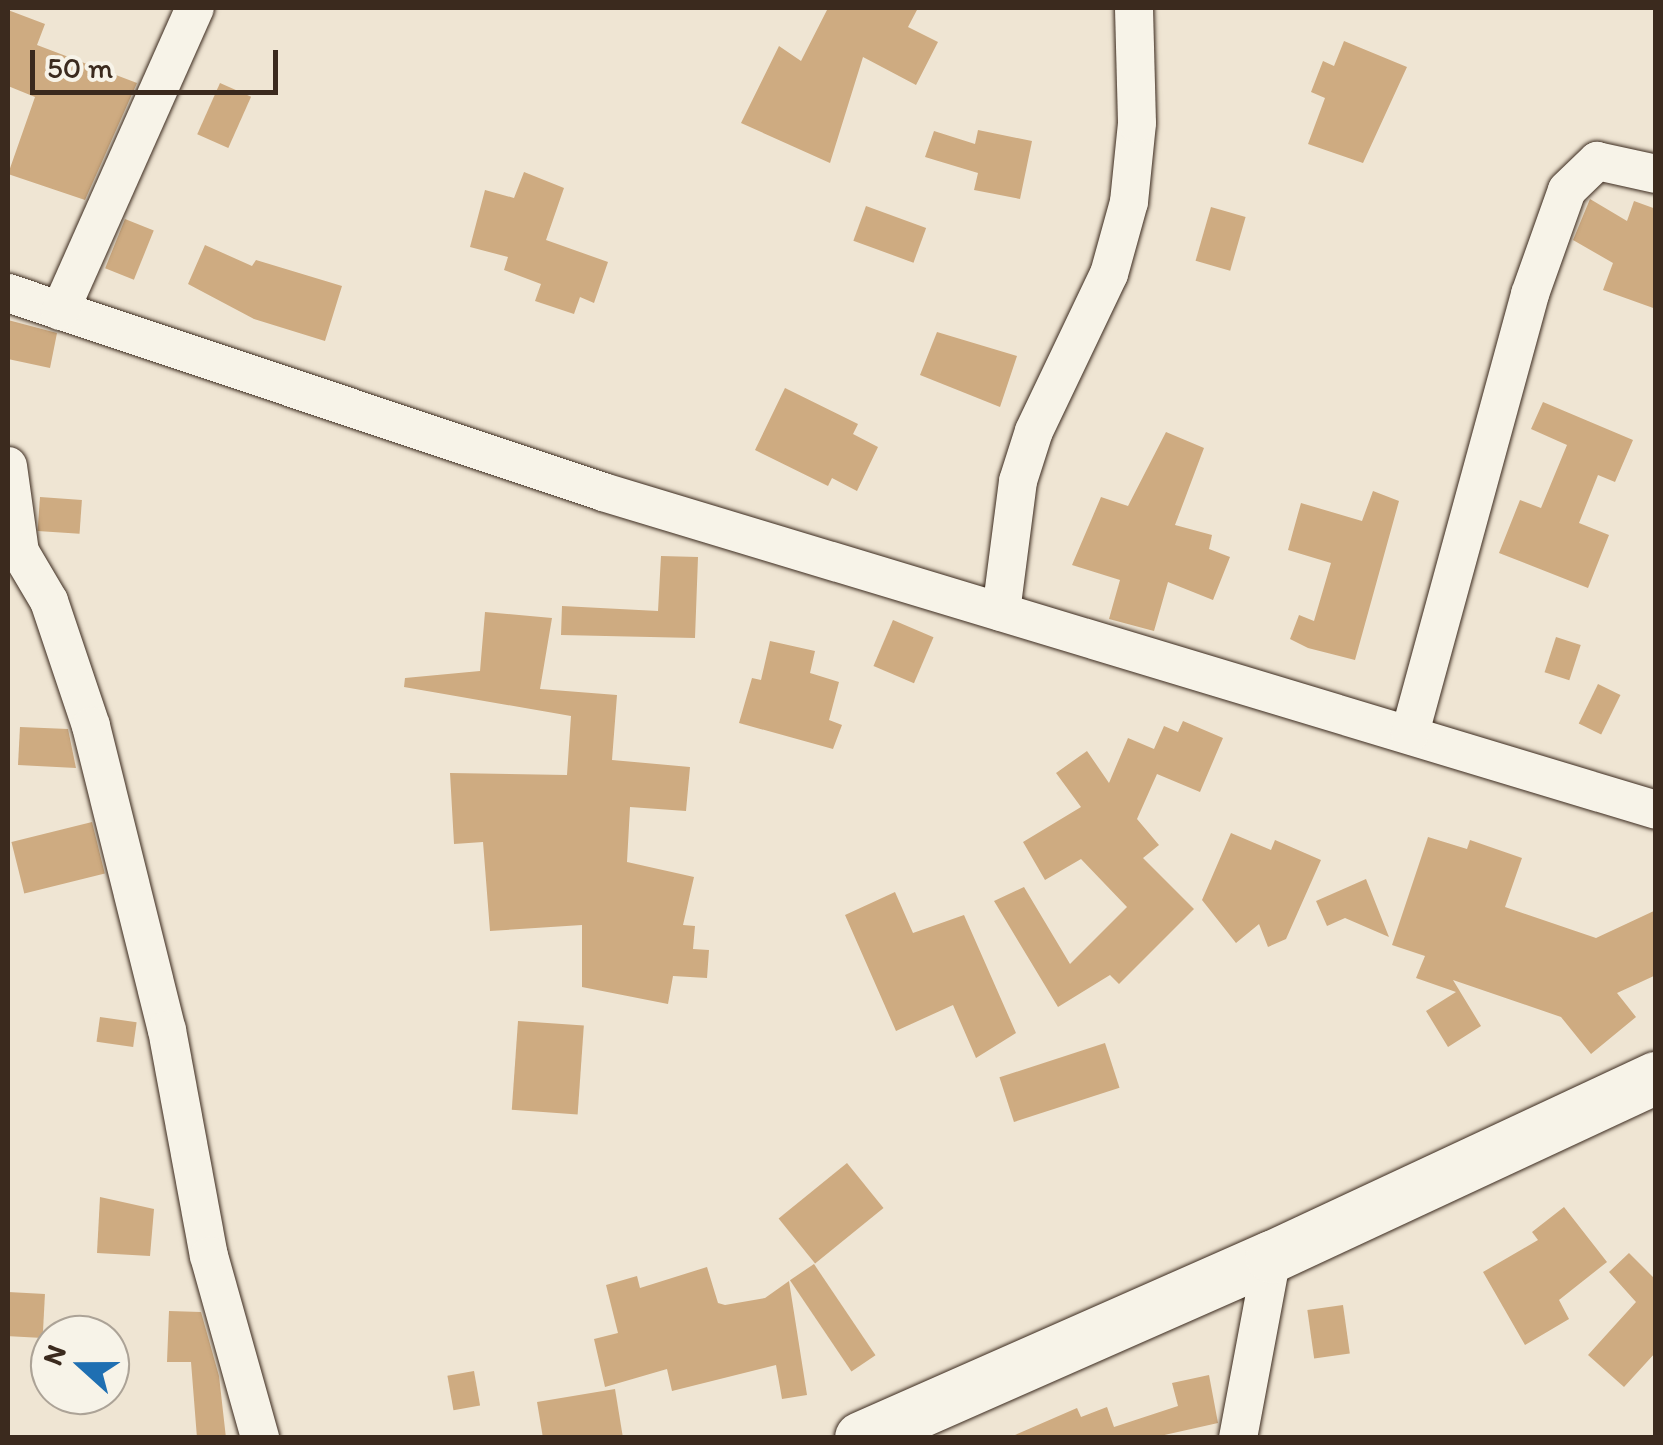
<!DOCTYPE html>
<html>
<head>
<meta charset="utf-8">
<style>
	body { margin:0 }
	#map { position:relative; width:1663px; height:1445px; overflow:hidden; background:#efe5d3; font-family:Itim,sans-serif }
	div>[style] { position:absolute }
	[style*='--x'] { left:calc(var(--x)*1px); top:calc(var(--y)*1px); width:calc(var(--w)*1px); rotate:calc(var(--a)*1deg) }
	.building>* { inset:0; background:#ceab81; transform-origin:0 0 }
	.roads { filter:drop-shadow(0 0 2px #3b2a1e) drop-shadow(0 0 2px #3b2a1e) }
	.street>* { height:38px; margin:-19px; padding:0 19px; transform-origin:19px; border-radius:19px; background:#f7f3e8 }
	.secondary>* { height:52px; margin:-26px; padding:0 26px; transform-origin:26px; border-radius:26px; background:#f7f3e8 }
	span { translate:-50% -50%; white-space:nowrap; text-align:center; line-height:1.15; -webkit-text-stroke:8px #f7f3e8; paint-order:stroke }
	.frame { position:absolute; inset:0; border:10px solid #3b2a1e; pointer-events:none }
	.north { position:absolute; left:30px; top:1315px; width:100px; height:100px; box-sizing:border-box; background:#f7f3e8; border:2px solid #aca397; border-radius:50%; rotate:291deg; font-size:28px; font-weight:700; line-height:40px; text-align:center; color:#3b2a1e }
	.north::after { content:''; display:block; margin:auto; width:35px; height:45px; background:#1f6fb2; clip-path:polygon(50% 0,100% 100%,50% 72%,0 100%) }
	.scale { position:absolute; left:30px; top:50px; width:248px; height:45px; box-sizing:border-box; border:5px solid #3b2a1e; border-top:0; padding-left:12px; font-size:30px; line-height:35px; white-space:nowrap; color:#3b2a1e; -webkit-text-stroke:8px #f7f3e8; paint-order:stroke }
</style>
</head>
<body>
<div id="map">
	<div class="building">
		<div style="clip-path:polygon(828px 8px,918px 8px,908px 27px,938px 42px,916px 85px,863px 57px,830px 163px,741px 123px,779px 46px,801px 61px)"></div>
		<div style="clip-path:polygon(8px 10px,45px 24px,37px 45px,137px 83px,85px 200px,8px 174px,35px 97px,8px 86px)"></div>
		<div style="clip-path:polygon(1344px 41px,1407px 67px,1363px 163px,1308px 144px,1325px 98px,1311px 92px,1323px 61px,1334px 66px)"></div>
		<div style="left:220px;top:83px;width:34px;height:56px;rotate:24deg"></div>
		<div style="clip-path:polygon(978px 130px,1032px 141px,1020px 199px,974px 190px,978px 173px,925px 157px,934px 131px,975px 144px)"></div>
		<div style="clip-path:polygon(524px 172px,564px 188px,546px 240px,608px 262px,594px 303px,580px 297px,574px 314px,535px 301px,541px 284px,504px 270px,508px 257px,470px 247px,485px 190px,514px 198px)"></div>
		<div style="clip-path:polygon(1590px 199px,1627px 221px,1634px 201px,1656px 209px,1656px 309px,1603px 290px,1613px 263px,1573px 240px)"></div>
		<div style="left:866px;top:206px;width:64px;height:37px;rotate:20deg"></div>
		<div style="left:1211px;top:207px;width:36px;height:56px;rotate:16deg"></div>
		<div style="left:125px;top:219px;width:31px;height:53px;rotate:22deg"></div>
		<div style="clip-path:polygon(205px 245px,252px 266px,256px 260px,342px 286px,325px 341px,254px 319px,188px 284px)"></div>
		<div style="clip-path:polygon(8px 320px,57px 333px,50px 368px,8px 359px)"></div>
		<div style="clip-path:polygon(937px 332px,1017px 356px,1000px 407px,920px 375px)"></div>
		<div style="clip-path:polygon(785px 388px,858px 424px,853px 434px,878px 447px,857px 491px,832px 478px,828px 486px,755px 450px)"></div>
		<div style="clip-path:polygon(1543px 402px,1633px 440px,1615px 482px,1598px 475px,1579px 523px,1609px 535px,1588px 588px,1499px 553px,1520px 500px,1541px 508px,1567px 445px,1531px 429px)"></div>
		<div style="clip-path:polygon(1166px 432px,1204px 448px,1175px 525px,1212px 535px,1209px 549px,1230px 557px,1213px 600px,1168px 582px,1154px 631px,1109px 619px,1120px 580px,1072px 565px,1101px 497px,1128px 506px)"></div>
		<div style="clip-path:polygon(1373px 491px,1399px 501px,1355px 660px,1308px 648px,1290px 639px,1299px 615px,1314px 621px,1331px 563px,1288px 550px,1301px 503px,1362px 521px)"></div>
		<div style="left:40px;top:497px;width:42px;height:34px;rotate:4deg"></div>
		<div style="clip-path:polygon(661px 556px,698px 557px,695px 638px,561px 635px,562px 606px,658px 611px)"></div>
		<div style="clip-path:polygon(485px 612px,552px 618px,540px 689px,617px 695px,612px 760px,690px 767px,686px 811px,630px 807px,627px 862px,694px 877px,683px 925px,695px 926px,693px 949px,709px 950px,707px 978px,673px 976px,668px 1004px,582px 987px,582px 925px,490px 931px,483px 842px,454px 844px,450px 773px,567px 775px,571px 716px,404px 687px,405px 678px,480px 671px)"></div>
		<div style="left:893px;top:620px;width:44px;height:50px;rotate:23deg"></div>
		<div style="left:1556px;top:637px;width:26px;height:37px;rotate:18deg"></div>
		<div style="clip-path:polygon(770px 641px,815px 651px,810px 673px,839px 682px,829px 720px,842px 725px,833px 749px,739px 723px,752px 678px,761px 680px)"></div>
		<div style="left:1598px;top:684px;width:25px;height:44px;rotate:26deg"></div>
		<div style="clip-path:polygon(1183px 721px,1223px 738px,1200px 792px,1157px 774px,1137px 819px,1159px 845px,1143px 858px,1194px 909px,1119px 984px,1110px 975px,1058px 1007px,994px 901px,1024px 887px,1070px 964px,1127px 907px,1081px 859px,1045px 880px,1023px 842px,1081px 807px,1056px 773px,1087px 751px,1109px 783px,1128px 738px,1154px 749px,1164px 726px,1178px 732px)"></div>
		<div style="clip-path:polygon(20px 727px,68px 729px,76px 768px,18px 765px)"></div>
		<div style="left:92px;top:822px;width:53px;height:83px;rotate:76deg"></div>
		<div style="clip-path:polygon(1231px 833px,1271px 850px,1275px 840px,1321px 860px,1286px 939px,1268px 947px,1259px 924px,1236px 943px,1202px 900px)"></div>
		<div style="clip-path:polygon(1428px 837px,1467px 849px,1470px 840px,1522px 858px,1505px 907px,1596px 938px,1656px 910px,1656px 975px,1617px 993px,1636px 1017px,1591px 1054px,1561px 1017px,1453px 980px,1481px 1026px,1448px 1047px,1426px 1011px,1456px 992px,1416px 978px,1425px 956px,1392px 945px)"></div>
		<div style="clip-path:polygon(1366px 879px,1389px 937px,1345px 918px,1327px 926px,1316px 901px)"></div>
		<div style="clip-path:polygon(895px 892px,913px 933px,964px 915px,1016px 1033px,976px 1058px,953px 1005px,896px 1031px,845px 915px)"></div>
		<div style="left:100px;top:1017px;width:37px;height:25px;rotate:8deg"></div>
		<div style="left:518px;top:1021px;width:66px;height:89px;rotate:4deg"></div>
		<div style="left:1105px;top:1043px;width:47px;height:111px;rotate:72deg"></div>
		<div style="left:847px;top:1163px;width:58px;height:88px;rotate:51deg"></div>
		<div style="clip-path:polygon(100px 1197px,154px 1209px,150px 1256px,97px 1253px)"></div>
		<div style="clip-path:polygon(1564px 1207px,1607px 1262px,1559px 1300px,1569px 1319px,1525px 1345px,1483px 1272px,1538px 1240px,1532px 1232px)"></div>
		<div style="clip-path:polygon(1629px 1253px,1656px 1280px,1656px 1352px,1624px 1387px,1588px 1355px,1636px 1302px,1609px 1272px)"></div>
		<div style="left:814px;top:1264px;width:110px;height:29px;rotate:56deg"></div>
		<div style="clip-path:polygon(707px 1267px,718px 1303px,725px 1305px,765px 1298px,789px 1281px,807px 1395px,782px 1399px,776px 1365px,672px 1391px,667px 1369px,605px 1387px,594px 1339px,618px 1333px,606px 1285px,637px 1276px,640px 1288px)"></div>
		<div style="left:8px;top:1292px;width:37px;height:44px;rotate:3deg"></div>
		<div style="left:1343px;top:1305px;width:49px;height:36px;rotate:82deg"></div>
		<div style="clip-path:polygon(169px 1311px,201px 1312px,219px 1376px,226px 1438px,197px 1438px,191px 1362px,167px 1362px)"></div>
		<div style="left:474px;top:1371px;width:35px;height:27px;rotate:80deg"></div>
		<div style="clip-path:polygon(1209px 1375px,1218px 1423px,1151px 1438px,1008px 1438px,1077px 1408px,1081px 1417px,1107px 1407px,1114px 1427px,1178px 1406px,1172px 1383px)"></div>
		<div style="clip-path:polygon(615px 1389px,623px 1438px,543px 1438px,537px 1402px)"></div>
	</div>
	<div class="roads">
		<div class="street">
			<div style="--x:8;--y:293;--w:627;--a:18.49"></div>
			<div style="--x:603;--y:492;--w:1100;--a:16.8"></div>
			<div style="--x:60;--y:311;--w:332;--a:-66"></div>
			<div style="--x:8;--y:466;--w:87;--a:82.1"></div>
			<div style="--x:20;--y:552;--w:57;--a:59.4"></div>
			<div style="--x:49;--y:601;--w:132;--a:71.4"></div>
			<div style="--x:91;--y:726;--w:313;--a:76"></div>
			<div style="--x:167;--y:1030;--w:230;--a:79.5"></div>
			<div style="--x:209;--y:1256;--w:189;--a:74.3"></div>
			<div style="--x:1001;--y:612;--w:132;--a:-82.6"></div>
			<div style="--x:1018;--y:481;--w:52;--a:-72.3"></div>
			<div style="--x:1034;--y:431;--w:174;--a:-64.5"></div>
			<div style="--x:1109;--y:274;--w:75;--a:-74.5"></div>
			<div style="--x:1129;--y:202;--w:79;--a:-84.2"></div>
			<div style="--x:1137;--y:123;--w:115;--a:-91.5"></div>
			<div style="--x:1410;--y:733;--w:455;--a:-74.7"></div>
			<div style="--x:1530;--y:294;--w:110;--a:-70.4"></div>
			<div style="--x:1567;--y:190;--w:42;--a:-44"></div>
			<div style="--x:1597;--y:161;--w:60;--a:12.4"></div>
			<div style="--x:1238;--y:1438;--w:184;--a:-79.4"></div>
		</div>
		<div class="secondary">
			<div style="--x:861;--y:1438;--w:449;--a:-23.8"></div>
			<div style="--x:1272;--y:1257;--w:424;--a:-25"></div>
		</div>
	</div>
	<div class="frame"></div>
	<div class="north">N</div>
	<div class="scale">50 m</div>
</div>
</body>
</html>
